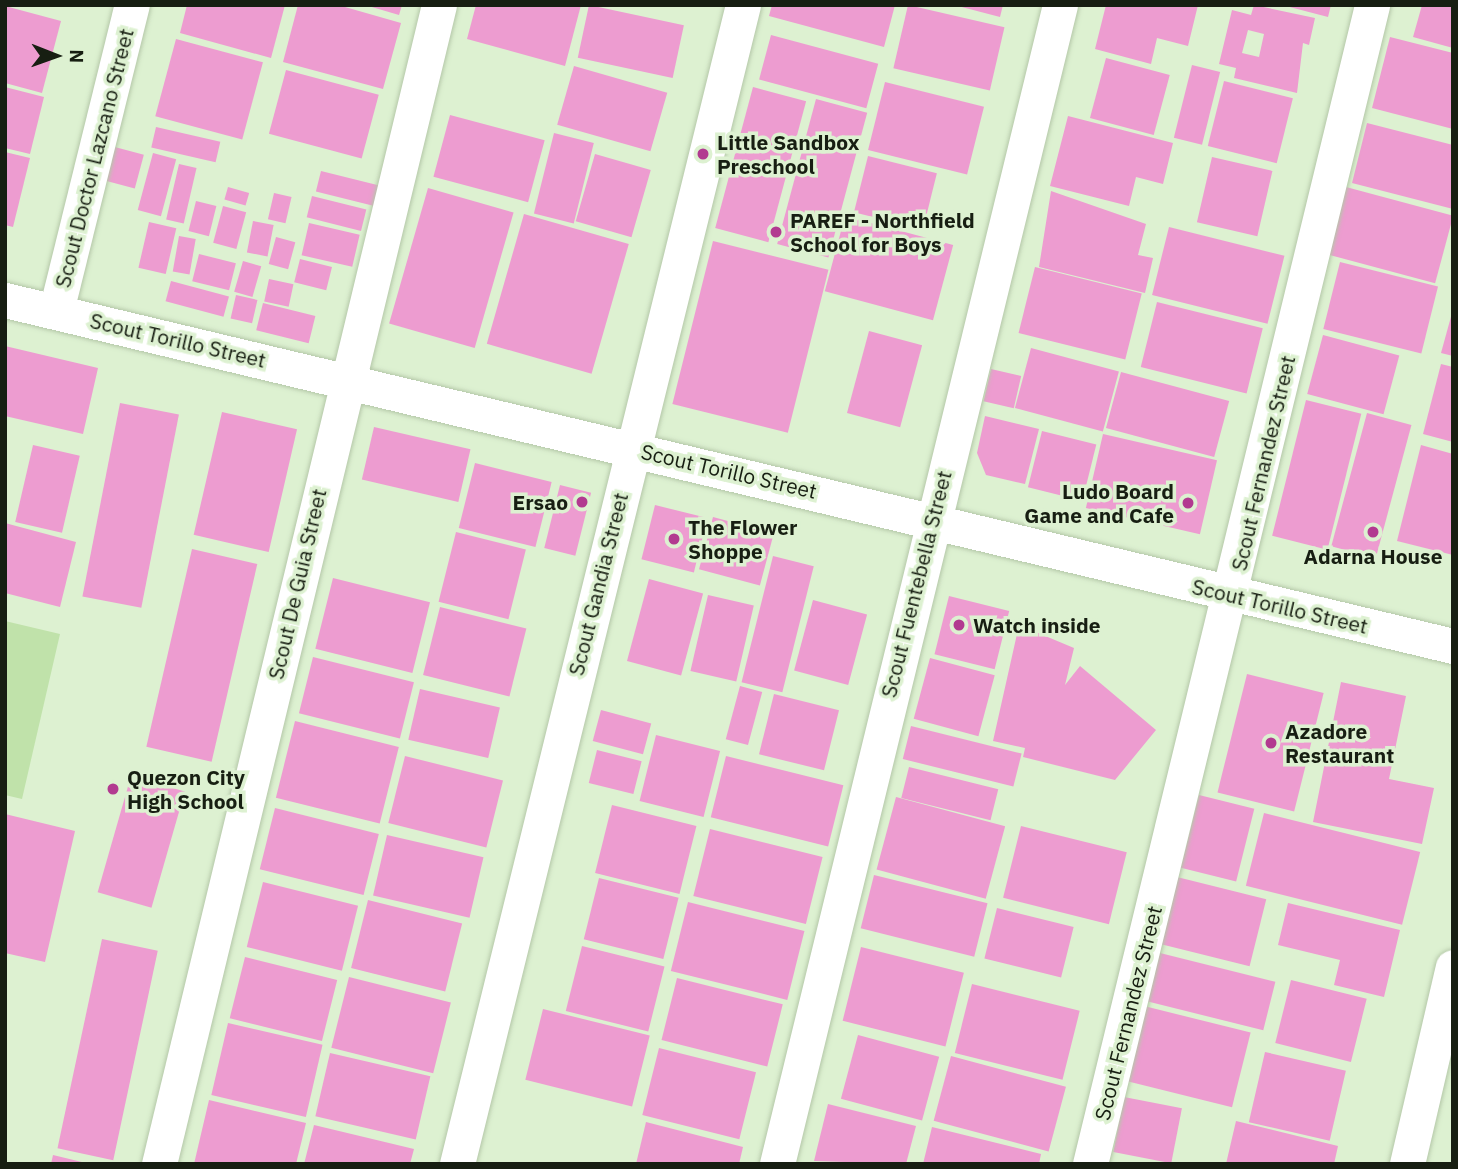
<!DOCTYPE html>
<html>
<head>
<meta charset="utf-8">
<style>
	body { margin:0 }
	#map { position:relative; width:1458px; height:1169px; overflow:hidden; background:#ddf1d1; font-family:"IBM Plex Sans",sans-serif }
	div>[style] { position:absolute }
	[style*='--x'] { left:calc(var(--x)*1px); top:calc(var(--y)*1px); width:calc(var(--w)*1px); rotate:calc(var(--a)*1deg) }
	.green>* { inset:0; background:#c0e2aa }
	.building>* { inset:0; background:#ed9cd0; transform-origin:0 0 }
	.roads { filter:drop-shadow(0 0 2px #b4c7a8) drop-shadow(0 0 2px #b4c7a8) }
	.minor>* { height:35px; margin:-17.5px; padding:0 17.5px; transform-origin:17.5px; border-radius:17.5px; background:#fff }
	.dots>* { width:19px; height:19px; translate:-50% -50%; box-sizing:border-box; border:4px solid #ddf1d1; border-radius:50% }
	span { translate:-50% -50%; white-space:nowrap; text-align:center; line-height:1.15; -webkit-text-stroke:7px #ddf1d1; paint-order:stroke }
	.poi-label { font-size:21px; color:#171e12; font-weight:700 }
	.left { translate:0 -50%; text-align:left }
	.right { translate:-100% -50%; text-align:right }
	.street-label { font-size:21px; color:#171e12 }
	.frame { position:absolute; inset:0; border:7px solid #171e12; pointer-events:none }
	.north { position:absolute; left:21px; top:21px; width:70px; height:70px; -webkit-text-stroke:5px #ddf1d1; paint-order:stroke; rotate:91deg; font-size:19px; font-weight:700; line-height:28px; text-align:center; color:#171e12 }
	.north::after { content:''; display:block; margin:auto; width:24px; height:32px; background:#171e12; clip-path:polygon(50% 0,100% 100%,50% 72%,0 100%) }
</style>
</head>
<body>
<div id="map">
	<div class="green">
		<div style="clip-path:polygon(5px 621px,60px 634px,22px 799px,5px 795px)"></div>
	</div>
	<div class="building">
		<div style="clip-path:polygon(187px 5px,285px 5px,271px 58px,180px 33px)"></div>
		<div style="clip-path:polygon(298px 5px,338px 5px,401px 23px,383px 89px,283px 62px)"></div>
		<div style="clip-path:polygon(365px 5px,402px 5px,399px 15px)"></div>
		<div style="clip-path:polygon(476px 5px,581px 5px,565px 66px,467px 39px)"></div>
		<div style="left:589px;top:5px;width:97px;height:54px;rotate:12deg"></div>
		<div style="clip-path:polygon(772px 5px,895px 5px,884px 47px,769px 16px)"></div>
		<div style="left:908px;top:5px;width:99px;height:65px;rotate:13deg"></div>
		<div style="clip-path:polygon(954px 5px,1003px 5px,1000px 17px)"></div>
		<div style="clip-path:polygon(1106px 5px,1198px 5px,1188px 46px,1157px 38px,1151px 64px,1095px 49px)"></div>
		<div style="clip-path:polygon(evenodd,1254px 5px,1315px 18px,1309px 45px,1303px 43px,1297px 93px,1234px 78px,1236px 68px,1219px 64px,1232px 10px,1251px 15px,1254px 5px,1248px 30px,1264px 34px,1259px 57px,1242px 53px,1248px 30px)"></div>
		<div style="clip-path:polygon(1282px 5px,1331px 5px,1328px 17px)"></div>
		<div style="clip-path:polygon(1422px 5px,1453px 5px,1453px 48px,1413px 37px)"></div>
		<div style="clip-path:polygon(5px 6px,61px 21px,42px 93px,5px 83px)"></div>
		<div style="left:771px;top:35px;width:111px;height:46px;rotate:15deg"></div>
		<div style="clip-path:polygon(1390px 37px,1453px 53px,1453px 129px,1372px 108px)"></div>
		<div style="left:176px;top:39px;width:90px;height:80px;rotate:15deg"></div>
		<div style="left:1106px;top:58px;width:66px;height:62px;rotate:15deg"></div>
		<div style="left:1192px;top:65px;width:29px;height:75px;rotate:14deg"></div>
		<div style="left:574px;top:66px;width:97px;height:61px;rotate:16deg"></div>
		<div style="left:286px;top:70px;width:96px;height:66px;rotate:15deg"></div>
		<div style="left:1224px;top:81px;width:71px;height:67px;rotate:14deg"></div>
		<div style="left:885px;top:82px;width:102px;height:70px;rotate:14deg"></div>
		<div style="clip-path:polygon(5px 87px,44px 97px,30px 154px,5px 148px)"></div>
		<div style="left:753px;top:87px;width:55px;height:146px;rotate:15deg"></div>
		<div style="left:816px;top:99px;width:53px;height:150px;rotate:15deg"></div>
		<div style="left:450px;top:115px;width:98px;height:64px;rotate:15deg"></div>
		<div style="clip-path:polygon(1068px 116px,1173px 143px,1163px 184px,1136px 177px,1129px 206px,1050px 186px)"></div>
		<div style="clip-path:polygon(1367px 123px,1453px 145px,1453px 209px,1352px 183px)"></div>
		<div style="left:156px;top:127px;width:66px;height:21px;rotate:13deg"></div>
		<div style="left:554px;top:133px;width:41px;height:83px;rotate:14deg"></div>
		<div style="left:111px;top:146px;width:34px;height:35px;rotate:15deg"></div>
		<div style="clip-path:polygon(5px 152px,30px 158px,13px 227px,5px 225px)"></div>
		<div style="left:153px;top:153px;width:24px;height:59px;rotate:15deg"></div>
		<div style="left:595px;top:154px;width:58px;height:70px;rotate:16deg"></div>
		<div style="left:868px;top:156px;width:71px;height:58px;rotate:14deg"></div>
		<div style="left:1212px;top:157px;width:62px;height:67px;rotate:13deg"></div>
		<div style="left:179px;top:164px;width:18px;height:57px;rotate:13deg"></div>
		<div style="left:321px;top:171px;width:60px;height:21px;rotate:14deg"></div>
		<div style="left:228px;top:187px;width:22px;height:13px;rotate:16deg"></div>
		<div style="left:1346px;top:187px;width:111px;height:70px;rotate:15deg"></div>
		<div style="left:428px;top:188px;width:89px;height:141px;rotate:16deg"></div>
		<div style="clip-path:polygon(1051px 191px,1146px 224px,1138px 255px,1153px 258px,1145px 293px,1039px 267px)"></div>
		<div style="left:274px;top:193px;width:18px;height:27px;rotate:13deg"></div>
		<div style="left:312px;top:196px;width:56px;height:22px;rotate:14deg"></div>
		<div style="left:196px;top:201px;width:21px;height:31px;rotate:14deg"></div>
		<div style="left:223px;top:206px;width:24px;height:38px;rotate:15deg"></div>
		<div style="left:524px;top:214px;width:109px;height:135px;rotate:16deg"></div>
		<div style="left:845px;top:216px;width:112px;height:78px;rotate:15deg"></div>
		<div style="left:253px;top:221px;width:21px;height:32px;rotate:11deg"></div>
		<div style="left:149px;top:222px;width:28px;height:47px;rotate:13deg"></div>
		<div style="left:309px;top:223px;width:52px;height:33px;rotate:13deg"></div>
		<div style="left:1169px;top:227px;width:119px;height:70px;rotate:14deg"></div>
		<div style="left:179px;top:236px;width:17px;height:36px;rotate:10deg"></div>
		<div style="left:276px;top:237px;width:20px;height:28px;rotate:15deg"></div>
		<div style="left:713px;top:241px;width:119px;height:168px;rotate:14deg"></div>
		<div style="left:199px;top:254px;width:38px;height:28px;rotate:14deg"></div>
		<div style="left:300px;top:259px;width:33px;height:24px;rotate:14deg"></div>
		<div style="left:243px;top:261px;width:19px;height:32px;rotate:16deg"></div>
		<div style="left:1340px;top:262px;width:101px;height:69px;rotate:14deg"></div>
		<div style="left:1035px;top:267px;width:110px;height:68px;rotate:14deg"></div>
		<div style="left:269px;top:279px;width:25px;height:23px;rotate:12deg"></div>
		<div style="left:171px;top:281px;width:60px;height:21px;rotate:15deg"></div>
		<div style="left:236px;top:295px;width:22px;height:24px;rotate:13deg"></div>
		<div style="left:1157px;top:302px;width:109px;height:67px;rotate:14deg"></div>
		<div style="left:263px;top:303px;width:54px;height:28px;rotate:14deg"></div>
		<div style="clip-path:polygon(1452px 313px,1453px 313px,1453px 356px,1441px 353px)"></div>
		<div style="left:869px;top:331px;width:55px;height:85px;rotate:15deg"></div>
		<div style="left:1323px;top:335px;width:79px;height:61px;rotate:15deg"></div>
		<div style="clip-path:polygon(5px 346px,98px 368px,83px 434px,5px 416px)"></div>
		<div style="left:1031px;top:348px;width:91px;height:62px;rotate:15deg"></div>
		<div style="clip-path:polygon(1441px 364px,1453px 367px,1453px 442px,1423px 434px)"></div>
		<div style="left:991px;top:369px;width:31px;height:33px;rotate:13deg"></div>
		<div style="left:1121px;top:372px;width:112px;height:58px;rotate:15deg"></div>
		<div style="left:1306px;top:400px;width:57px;height:140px;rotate:14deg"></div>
		<div style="left:120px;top:403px;width:60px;height:197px;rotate:11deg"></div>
		<div style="left:222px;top:412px;width:77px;height:126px;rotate:13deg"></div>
		<div style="left:1367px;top:413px;width:46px;height:138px;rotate:15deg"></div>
		<div style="clip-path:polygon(985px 416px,1039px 429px,1025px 484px,986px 475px,977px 453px)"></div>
		<div style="left:374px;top:427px;width:99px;height:54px;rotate:13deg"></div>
		<div style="left:1042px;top:431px;width:56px;height:58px;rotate:14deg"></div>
		<div style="left:1103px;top:434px;width:117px;height:76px;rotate:13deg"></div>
		<div style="left:33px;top:445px;width:48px;height:79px;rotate:13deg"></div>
		<div style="clip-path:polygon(1421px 445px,1453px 454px,1453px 555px,1397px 541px)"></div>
		<div style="left:475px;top:463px;width:79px;height:67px;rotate:14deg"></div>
		<div style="left:560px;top:485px;width:32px;height:65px;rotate:14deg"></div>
		<div style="left:655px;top:505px;width:54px;height:56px;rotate:14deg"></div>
		<div style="left:713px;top:517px;width:63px;height:54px;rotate:15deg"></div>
		<div style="clip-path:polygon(5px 523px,76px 542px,60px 607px,5px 593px)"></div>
		<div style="left:456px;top:532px;width:72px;height:72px;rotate:14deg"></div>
		<div style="left:192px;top:549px;width:67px;height:203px;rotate:13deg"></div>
		<div style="left:773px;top:556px;width:42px;height:130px;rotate:14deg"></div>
		<div style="left:333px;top:578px;width:100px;height:73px;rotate:14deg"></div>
		<div style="left:649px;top:579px;width:56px;height:85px;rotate:15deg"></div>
		<div style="left:708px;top:595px;width:47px;height:78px;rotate:13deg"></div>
		<div style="left:949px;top:596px;width:62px;height:60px;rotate:14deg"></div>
		<div style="left:813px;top:600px;width:56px;height:73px;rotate:15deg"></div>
		<div style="left:440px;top:607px;width:89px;height:70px;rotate:14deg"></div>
		<div style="clip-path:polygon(1019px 625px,1074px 648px,1065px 685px,1080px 666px,1156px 730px,1115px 780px,1023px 757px,1025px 748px,993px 741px)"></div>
		<div style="left:313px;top:657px;width:104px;height:58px;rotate:14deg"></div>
		<div style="left:930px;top:658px;width:67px;height:63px;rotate:15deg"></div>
		<div style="left:1247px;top:674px;width:79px;height:122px;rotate:14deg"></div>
		<div style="clip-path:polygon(1341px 682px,1406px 696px,1389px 779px,1434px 788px,1422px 844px,1313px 822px)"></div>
		<div style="left:740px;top:686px;width:23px;height:55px;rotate:15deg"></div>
		<div style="left:420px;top:689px;width:82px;height:52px;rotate:13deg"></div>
		<div style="left:774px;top:694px;width:67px;height:62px;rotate:14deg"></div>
		<div style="left:601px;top:710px;width:52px;height:32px;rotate:15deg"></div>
		<div style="left:295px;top:721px;width:107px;height:79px;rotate:14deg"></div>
		<div style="left:911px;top:726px;width:114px;height:34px;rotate:14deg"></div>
		<div style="left:656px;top:735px;width:66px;height:68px;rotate:14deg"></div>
		<div style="left:597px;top:750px;width:46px;height:34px;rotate:14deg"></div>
		<div style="left:405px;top:756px;width:101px;height:69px;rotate:14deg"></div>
		<div style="left:726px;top:756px;width:121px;height:63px;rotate:14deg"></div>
		<div style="left:909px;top:767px;width:92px;height:32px;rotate:14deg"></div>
		<div style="left:131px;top:776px;width:56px;height:121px;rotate:16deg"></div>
		<div style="left:1199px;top:795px;width:57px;height:75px;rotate:14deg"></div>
		<div style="left:896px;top:797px;width:113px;height:75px;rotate:15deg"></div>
		<div style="left:612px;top:805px;width:87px;height:70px;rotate:14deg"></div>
		<div style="left:275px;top:808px;width:107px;height:63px;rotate:14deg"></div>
		<div style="left:1264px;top:813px;width:161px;height:75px;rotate:14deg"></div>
		<div style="clip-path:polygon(5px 814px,75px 831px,45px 962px,5px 953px)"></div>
		<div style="left:1021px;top:826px;width:109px;height:74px;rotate:14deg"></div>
		<div style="left:710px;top:829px;width:116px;height:69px;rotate:14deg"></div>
		<div style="left:387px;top:835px;width:99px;height:62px;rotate:13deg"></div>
		<div style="left:874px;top:875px;width:117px;height:55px;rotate:14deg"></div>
		<div style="left:1177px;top:877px;width:92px;height:69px;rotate:14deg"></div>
		<div style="left:599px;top:878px;width:82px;height:63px;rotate:14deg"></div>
		<div style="left:263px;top:882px;width:98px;height:67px;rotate:14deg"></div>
		<div style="left:368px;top:900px;width:97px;height:70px;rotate:14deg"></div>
		<div style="left:688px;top:902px;width:120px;height:71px;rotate:14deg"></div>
		<div style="clip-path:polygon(1288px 903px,1400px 930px,1384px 997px,1334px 985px,1340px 960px,1278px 945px)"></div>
		<div style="left:997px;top:908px;width:79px;height:52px;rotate:14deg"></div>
		<div style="left:102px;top:939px;width:57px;height:214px;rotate:12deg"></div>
		<div style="left:582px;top:946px;width:85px;height:67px;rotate:14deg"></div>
		<div style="left:861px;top:947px;width:106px;height:76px;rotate:14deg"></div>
		<div style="left:1156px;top:952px;width:123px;height:50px;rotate:14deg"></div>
		<div style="left:245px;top:957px;width:95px;height:63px;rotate:14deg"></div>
		<div style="left:349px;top:977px;width:105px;height:73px;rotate:14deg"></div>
		<div style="left:677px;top:978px;width:109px;height:64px;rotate:14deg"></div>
		<div style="left:1291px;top:980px;width:78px;height:65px;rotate:14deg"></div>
		<div style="left:972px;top:984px;width:111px;height:71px;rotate:14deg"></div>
		<div style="left:1140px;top:1005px;width:114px;height:77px;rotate:14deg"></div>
		<div style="left:543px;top:1009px;width:110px;height:73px;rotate:14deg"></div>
		<div style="left:228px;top:1023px;width:97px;height:74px;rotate:13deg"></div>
		<div style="left:858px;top:1035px;width:84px;height:66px;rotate:15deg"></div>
		<div style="left:659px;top:1048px;width:100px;height:69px;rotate:14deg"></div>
		<div style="left:1265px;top:1052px;width:83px;height:72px;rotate:13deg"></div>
		<div style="left:330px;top:1053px;width:103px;height:65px;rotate:13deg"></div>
		<div style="left:951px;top:1056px;width:119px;height:67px;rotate:15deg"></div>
		<div style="left:1124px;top:1097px;width:59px;height:56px;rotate:11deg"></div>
		<div style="clip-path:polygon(209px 1100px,306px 1123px,296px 1164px,194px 1164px)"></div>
		<div style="clip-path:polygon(828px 1104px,916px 1126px,906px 1164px,814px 1161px)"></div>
		<div style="clip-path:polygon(1236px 1121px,1338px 1146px,1334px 1164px,1226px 1164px)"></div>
		<div style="clip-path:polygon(646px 1122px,743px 1147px,739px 1164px,636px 1164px)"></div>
		<div style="clip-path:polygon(314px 1125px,414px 1149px,410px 1164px,304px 1164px)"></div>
		<div style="clip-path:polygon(932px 1127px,1041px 1154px,1039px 1164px,923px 1164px)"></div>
		<div style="clip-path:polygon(53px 1155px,86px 1163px,86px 1164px,51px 1164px)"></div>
	</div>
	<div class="roads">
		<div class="minor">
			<div style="--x:5;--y:300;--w:1489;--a:13.44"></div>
			<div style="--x:56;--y:311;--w:315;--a:-76.1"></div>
			<div style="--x:159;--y:1164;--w:1192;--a:-76.42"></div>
			<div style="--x:457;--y:1164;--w:1194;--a:-76.14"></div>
			<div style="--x:777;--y:1164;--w:1193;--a:-76.28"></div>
			<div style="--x:1090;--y:1164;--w:1193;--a:-76.32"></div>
			<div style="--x:1407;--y:1164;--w:202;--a:-76.9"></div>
		</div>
	</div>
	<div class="dots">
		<div style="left:703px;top:154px;background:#b23a90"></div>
		<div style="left:776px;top:232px;background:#b23a90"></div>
		<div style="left:582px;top:502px;background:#b23a90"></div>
		<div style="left:1188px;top:503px;background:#b23a90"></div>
		<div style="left:1373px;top:532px;background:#b23a90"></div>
		<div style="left:674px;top:539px;background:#b23a90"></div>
		<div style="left:959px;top:625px;background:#b23a90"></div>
		<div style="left:1271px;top:743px;background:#b23a90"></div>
		<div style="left:113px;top:789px;background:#b23a90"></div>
	</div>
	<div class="poi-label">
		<span class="left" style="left:717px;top:154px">Little Sandbox<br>Preschool</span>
		<span class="left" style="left:790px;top:232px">PAREF - Northfield<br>School for Boys</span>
		<span class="right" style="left:1174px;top:503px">Ludo Board<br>Game and Cafe</span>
		<span class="right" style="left:568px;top:502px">Ersao</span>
		<span class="left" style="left:688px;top:539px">The Flower<br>Shoppe</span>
		<span style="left:1373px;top:556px">Adarna House</span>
		<span class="left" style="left:973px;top:625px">Watch inside</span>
		<span class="left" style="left:1285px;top:743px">Azadore<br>Restaurant</span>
		<span class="left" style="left:127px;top:789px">Quezon City<br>High School</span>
	</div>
	<div class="street-label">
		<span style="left:94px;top:158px;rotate:-76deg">Scout Doctor Lazcano Street</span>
		<span style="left:178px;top:340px;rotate:13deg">Scout Torillo Street</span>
		<span style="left:1263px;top:463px;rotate:-77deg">Scout Fernandez Street</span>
		<span style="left:729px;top:471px;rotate:13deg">Scout Torillo Street</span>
		<span style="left:297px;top:584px;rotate:-77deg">Scout De Guia Street</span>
		<span style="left:598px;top:584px;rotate:-76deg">Scout Gandia Street</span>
		<span style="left:916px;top:584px;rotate:-76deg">Scout Fuentebella Street</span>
		<span style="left:1280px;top:606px;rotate:13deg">Scout Torillo Street</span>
		<span style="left:1128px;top:1013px;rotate:-76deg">Scout Fernandez Street</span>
	</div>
	<div class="frame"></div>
	<div class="north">N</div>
</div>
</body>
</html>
